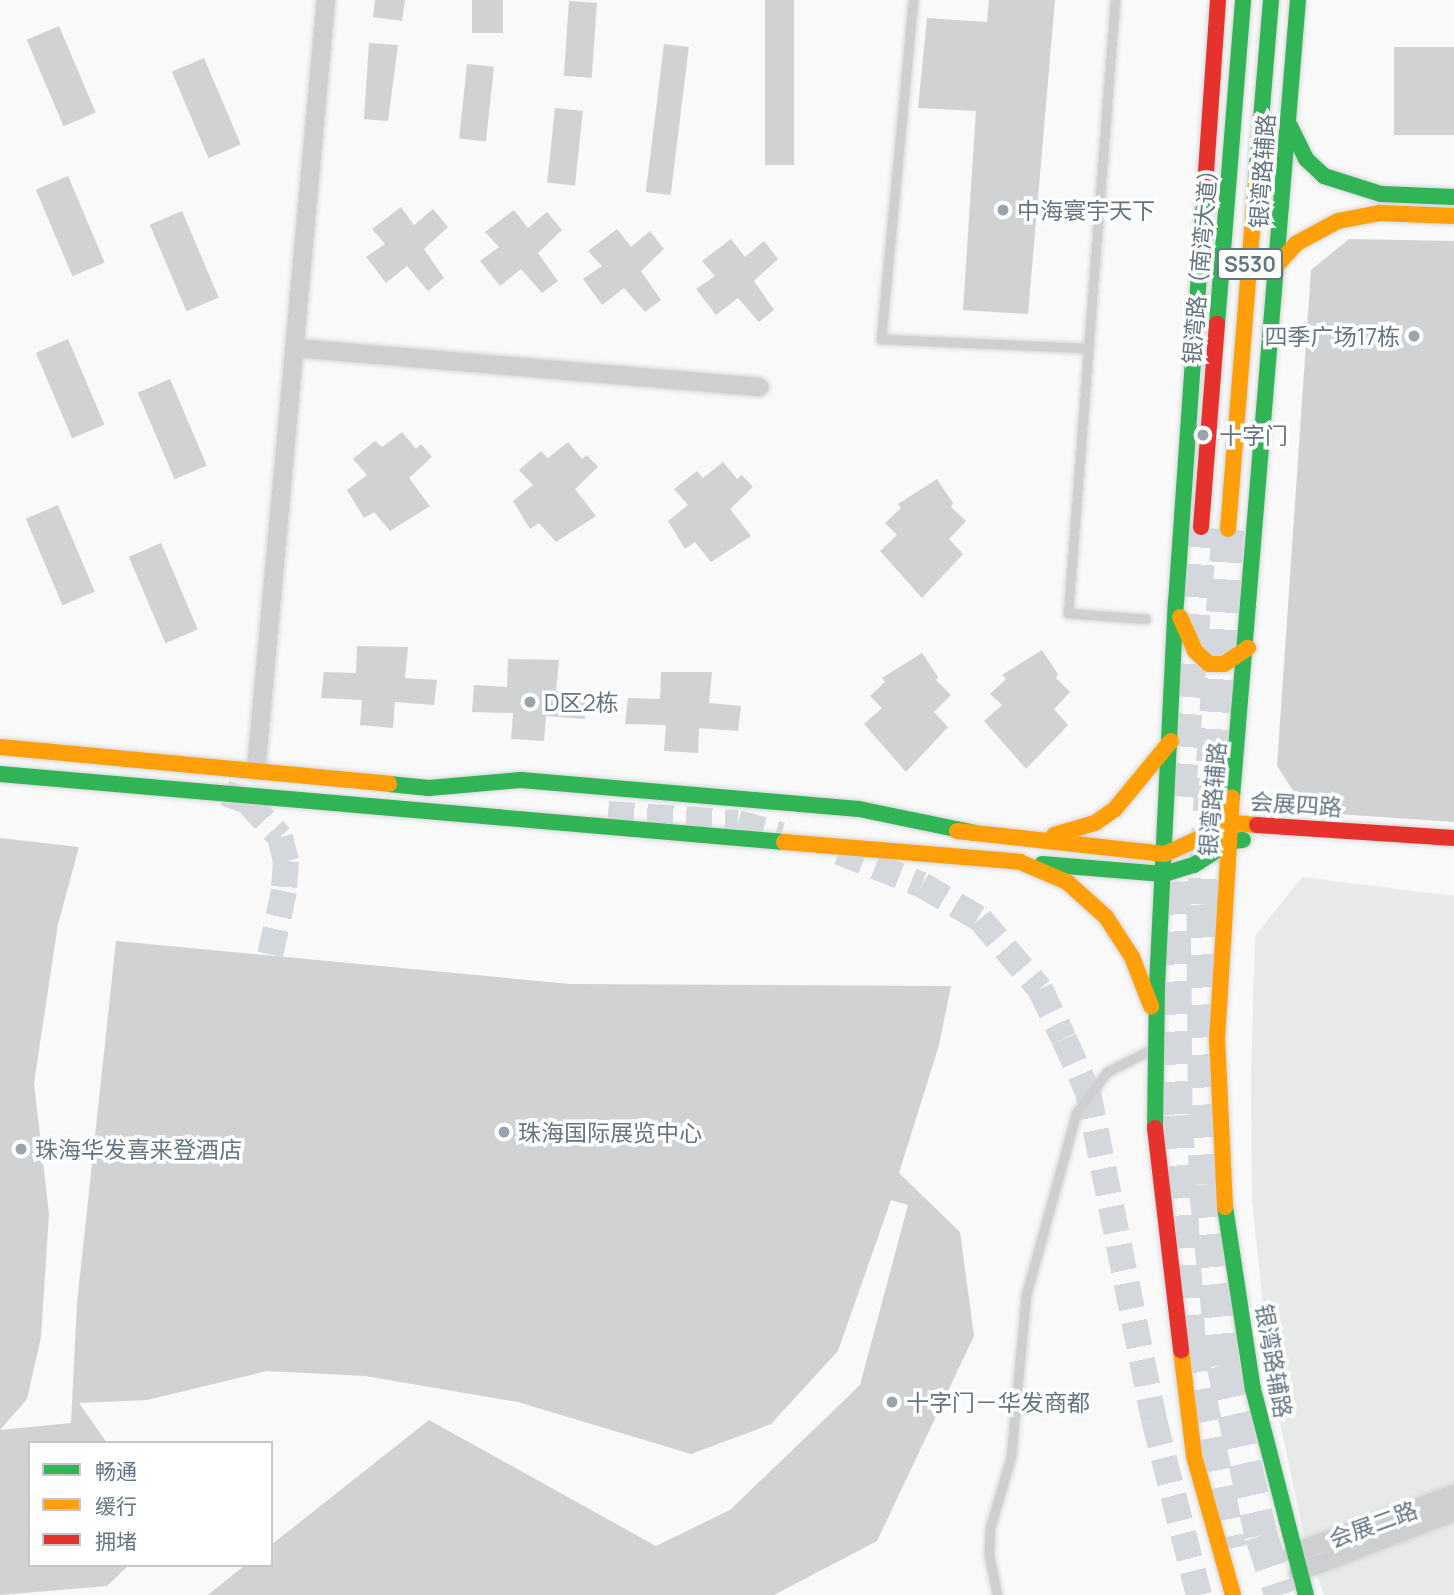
<!DOCTYPE html>
<meta charset="utf-8">
<style>
body{margin:0}
#map{position:relative;width:1454px;height:1595px;overflow:hidden;background:#f9f9f9;font-family:Manrope,"Noto Sans SC",sans-serif}
div>[style]{position:absolute}
.built>*{inset:0;background:#e8e9e9}
.building>*{inset:0;background:#d0d2d3;transform-origin:0 0}
.secondary-tunnel>*{height:26px;margin-top:-13px;transform-origin:0;background:repeating-linear-gradient(90deg,#d4d8dc 0 26px,transparent 0 39px)}
.highway-tunnel>*{height:33px;margin-top:-16.5px;transform-origin:0;background:repeating-linear-gradient(90deg,#d4d8dc 0 33px,transparent 0 50px)}
.roads{filter:drop-shadow(0 0 2px #d5d6d7) drop-shadow(0 0 2px #d5d6d7)}
.lane>*{height:9px;margin:-4.5px;padding:0 4.5px;transform-origin:4.5px;border-radius:4.5px;background:#cecfd0}
.street>*{height:18px;margin:-9px;padding:0 9px;transform-origin:9px;border-radius:9px;background:#cecfd0}
.fast>*{height:16px;margin:-8px;padding:0 8px;transform-origin:8px;border-radius:8px;background:#30b455}
.slow>*{height:16px;margin:-8px;padding:0 8px;transform-origin:8px;border-radius:8px;background:#ff9f0a}
.jam>*{height:16px;margin:-8px;padding:0 8px;transform-origin:8px;border-radius:8px;background:#e5322d}
.dots>*{width:19px;height:19px;translate:-50% -50%;box-sizing:border-box;border:4px solid #fff;border-radius:50%}
span{translate:-50% -50%;white-space:nowrap;text-align:center;line-height:1.15;-webkit-text-stroke:7px #fff;paint-order:stroke}
.shield-label span{padding:2px 5px;background:#fff;border:2px solid;border-radius:5px;-webkit-text-stroke-width:0}
.shield-label{font-size:21px;color:#657683;font-weight:700}
.street-label{font-size:23px;color:#657683}
.poi-label{font-size:23px;color:#657683}
.left{translate:0 -50%;text-align:left}
.right{translate:-100% -50%;text-align:right}
.legend{position:absolute;left:28px;top:1441px;width:245px;height:126px;box-sizing:border-box;background:#fff;border:2px solid #c1c8cd;margin:0;padding:9px 12px;list-style:none;font-size:21px;color:#657683}
.legend li{display:flex;align-items:center;gap:14px;height:35px}
.legend b{width:35px;border:2px solid #c1c8cd}
</style>
<div id="map">
<div class="built">
<div style="clip-path:polygon(1302px 877px,1454px 896px,1454px 1595px,1324px 1595px,1305px 1541px,1271px 1380px,1252px 1202px,1251px 1074px,1255px 936px)"></div>
</div>
<div class="building">
<div style="clip-path:polygon(375px 0,405px 0,402px 21px,373px 17px)"></div>
<div style="left:472px;top:0;width:31px;height:33px"></div>
<div style="left:765px;top:0;width:29px;height:165px"></div>
<div style="clip-path:polygon(989px 0,1055px 0,1028px 314px,963px 310px,976px 111px,918px 108px,927px 18px,987px 22px)"></div>
<div style="left:569px;top:1px;width:28px;height:75px;rotate:4deg"></div>
<div style="left:59px;top:26px;width:94px;height:35px;rotate:67deg"></div>
<div style="clip-path:polygon(369px 43px,398px 45px,388px 121px,364px 119px)"></div>
<div style="left:664px;top:44px;width:25px;height:149px;rotate:7deg"></div>
<div style="left:1454px;top:47px;width:88px;height:60px;rotate:90deg"></div>
<div style="left:204px;top:58px;width:94px;height:35px;rotate:67deg"></div>
<div style="left:467px;top:64px;width:27px;height:75px;rotate:6deg"></div>
<div style="left:555px;top:108px;width:28px;height:75px;rotate:6deg"></div>
<div style="left:68px;top:176px;width:94px;height:35px;rotate:67deg"></div>
<div style="clip-path:polygon(401px 207px,414px 225px,433px 209px,448px 227px,424px 249px,444px 278px,428px 291px,407px 266px,386px 283px,366px 257px,385px 244px,372px 229px)"></div>
<div style="clip-path:polygon(514px 210px,528px 228px,547px 212px,562px 230px,538px 253px,558px 281px,542px 293px,521px 269px,500px 286px,480px 261px,499px 247px,485px 232px)"></div>
<div style="left:182px;top:211px;width:94px;height:35px;rotate:67deg"></div>
<div style="clip-path:polygon(617px 229px,631px 247px,650px 231px,664px 249px,641px 271px,661px 300px,645px 312px,624px 288px,602px 305px,583px 279px,602px 266px,588px 251px)"></div>
<div style="clip-path:polygon(731px 239px,745px 257px,764px 241px,778px 259px,754px 281px,774px 310px,759px 322px,738px 298px,716px 315px,696px 289px,715px 276px,702px 261px)"></div>
<div style="clip-path:polygon(1349px 239px,1454px 241px,1454px 822px,1307px 812px,1277px 766px,1311px 270px)"></div>
<div style="left:68px;top:339px;width:93px;height:35px;rotate:67deg"></div>
<div style="left:170px;top:379px;width:94px;height:35px;rotate:67deg"></div>
<div style="clip-path:polygon(402px 432px,416px 449px,421px 444px,432px 457px,409px 478px,430px 506px,390px 531px,374px 512px,364px 518px,347px 490px,367px 475px,353px 459px,375px 441px,382px 447px)"></div>
<div style="clip-path:polygon(568px 442px,582px 459px,587px 455px,598px 467px,575px 489px,596px 516px,556px 542px,539px 523px,530px 529px,513px 501px,533px 485px,519px 470px,541px 451px,548px 458px)"></div>
<div style="clip-path:polygon(723px 462px,737px 479px,742px 475px,753px 487px,730px 509px,751px 536px,711px 562px,695px 542px,685px 549px,668px 521px,688px 505px,674px 489px,697px 471px,703px 478px)"></div>
<div style="clip-path:polygon(937px 479px,953px 503px,951px 507px,966px 521px,949px 539px,963px 554px,922px 598px,880px 551px,897px 535px,885px 523px,901px 508px,898px 504px)"></div>
<div style="left:58px;top:505px;width:94px;height:35px;rotate:67deg"></div>
<div style="left:161px;top:543px;width:94px;height:35px;rotate:67deg"></div>
<div style="clip-path:polygon(357px 646px,408px 647px,405px 678px,437px 680px,434px 705px,395px 702px,393px 728px,360px 725px,362px 700px,321px 698px,324px 672px,356px 673px)"></div>
<div style="clip-path:polygon(1042px 650px,1058px 674px,1056px 678px,1070px 692px,1054px 709px,1068px 725px,1026px 769px,984px 721px,1002px 705px,990px 694px,1006px 679px,1002px 675px)"></div>
<div style="clip-path:polygon(922px 653px,938px 677px,936px 680px,951px 695px,934px 712px,948px 727px,906px 772px,864px 724px,882px 708px,870px 696px,885px 682px,882px 678px)"></div>
<div style="clip-path:polygon(508px 659px,559px 660px,556px 691px,588px 693px,585px 719px,546px 716px,544px 741px,511px 739px,513px 713px,472px 712px,474px 685px,507px 687px)"></div>
<div style="clip-path:polygon(661px 672px,712px 672px,709px 703px,741px 706px,738px 731px,699px 728px,698px 753px,664px 751px,666px 725px,625px 724px,628px 698px,660px 699px)"></div>
<div style="clip-path:polygon(0 838px,79px 847px,58px 924px,34px 1083px,49px 1214px,41px 1337px,27px 1399px,0 1430px,71px 1423px,77px 1303px,116px 941px,570px 984px,951px 986px,939px 1045px,899px 1173px,960px 1232px,974px 1336px,877px 1541px,774px 1595px,208px 1595px,245px 1565px,271px 1565px,271px 1545px,429px 1420px,656px 1546px,730px 1510px,860px 1385px,908px 1205px,891px 1200px,838px 1351px,771px 1424px,691px 1454px,518px 1402px,365px 1376px,267px 1371px,147px 1400px,79px 1403px,107px 1443px,30px 1443px,30px 1565px,129px 1565px,107px 1586px,0 1595px)"></div>
</div>
<div class="secondary-tunnel">
<div style="left:225px;top:793px;width:23px;rotate:20deg"></div>
<div style="left:247px;top:801px;width:49px;rotate:47.5deg"></div>
<div style="left:280px;top:837px;width:25px;rotate:76deg"></div>
<div style="left:286px;top:861px;width:30px;rotate:94deg"></div>
<div style="left:284px;top:891px;width:66px;rotate:102.2deg"></div>
<div style="left:608px;top:814px;width:130px;rotate:4deg"></div>
<div style="left:738px;top:823px;width:45px;rotate:15.6deg"></div>
<div style="left:839px;top:852px;width:89px;rotate:21.7deg"></div>
<div style="left:922px;top:885px;width:67px;rotate:30.4deg"></div>
<div style="left:980px;top:919px;width:92px;rotate:49.4deg"></div>
<div style="left:1040px;top:989px;width:55px;rotate:64.4deg"></div>
<div style="left:1064px;top:1039px;width:58px;rotate:65.6deg"></div>
<div style="left:1088px;top:1092px;width:335px;rotate:78.6deg"></div>
<div style="left:1154px;top:1420px;width:181px;rotate:75.6deg"></div>
</div>
<div class="highway-tunnel">
<div style="left:1228px;top:529px;width:376px;rotate:93.8deg"></div>
<div style="left:1203px;top:904px;width:280px;rotate:89.6deg"></div>
<div style="left:1205px;top:1184px;width:182px;rotate:84.3deg"></div>
<div style="left:1223px;top:1365px;width:174px;rotate:77.4deg"></div>
<div style="left:1261px;top:1535px;width:63px;rotate:71.6deg"></div>
<div style="left:1179px;top:796px;width:270px;rotate:-85.3deg"></div>
<div style="left:1174px;top:881px;width:234px;rotate:89.5deg"></div>
<div style="left:1176px;top:1115px;width:225px;rotate:86.7deg"></div>
<div style="left:1189px;top:1340px;width:212px;rotate:78.8deg"></div>
</div>
<div class="roads">
<div class="lane">
<div style="left:913px;top:0;width:341px;rotate:95.4deg"></div>
<div style="left:881px;top:339px;width:206px;rotate:2.5deg"></div>
<div style="left:1115px;top:0;width:615px;rotate:94.38deg"></div>
<div style="left:1068px;top:613px;width:78px;rotate:4.4deg"></div>
<div style="left:997px;top:1595px;width:41px;rotate:-101.3deg"></div>
<div style="left:989px;top:1555px;width:27px;rotate:-88deg"></div>
<div style="left:990px;top:1528px;width:75px;rotate:-73.7deg"></div>
<div style="left:1011px;top:1456px;width:162px;rotate:-84.7deg"></div>
<div style="left:1026px;top:1295px;width:189px;rotate:-74.6deg"></div>
<div style="left:1076px;top:1113px;width:51px;rotate:-52.9deg"></div>
<div style="left:1107px;top:1072px;width:51px;rotate:-27.1deg"></div>
</div>
<div class="street">
<div style="left:295px;top:348px;width:466px;rotate:4.8deg"></div>
<div style="left:256px;top:771px;width:774px;rotate:-84.81deg"></div>
<div style="left:1293px;top:1553px;width:171px;rotate:-20.1deg"></div>
<div style="left:1298px;top:1572px;width:167px;rotate:-21deg"></div>
</div>
<div class="fast">
<div style="left:1290px;top:126px;width:37px;rotate:64deg"></div>
<div style="left:1306px;top:159px;width:25px;rotate:43deg"></div>
<div style="left:1324px;top:176px;width:60px;rotate:17.5deg"></div>
<div style="left:1381px;top:194px;width:73px;rotate:2.4deg"></div>
<div style="left:1256px;top:179px;width:180px;rotate:-85.2deg"></div>
<div style="left:1217px;top:324px;width:325px;rotate:-85.4deg"></div>
<div style="left:0;top:774px;width:787px;rotate:4.96deg"></div>
<div style="left:389px;top:784px;width:40px;rotate:5.7deg"></div>
<div style="left:429px;top:788px;width:92px;rotate:-5deg"></div>
<div style="left:521px;top:780px;width:339px;rotate:4.9deg"></div>
<div style="left:859px;top:809px;width:118px;rotate:11.7deg"></div>
<div style="left:1232px;top:797px;width:800px;rotate:-85.27deg"></div>
<div style="left:1042px;top:864px;width:122px;rotate:4.7deg"></div>
<div style="left:1164px;top:874px;width:31px;rotate:-17deg"></div>
<div style="left:1194px;top:865px;width:44px;rotate:-33deg"></div>
<div style="left:1231px;top:841px;width:12px;rotate:-5deg"></div>
<div style="left:1155px;top:1128px;width:142px;rotate:-89.2deg"></div>
<div style="left:1157px;top:986px;width:383px;rotate:-87.2deg"></div>
<div style="left:1176px;top:603px;width:418px;rotate:-86deg"></div>
<div style="left:1225px;top:1207px;width:184px;rotate:81.3deg"></div>
<div style="left:1253px;top:1389px;width:213px;rotate:75.6deg"></div>
</div>
<div class="slow">
<div style="left:1278px;top:264px;width:28px;rotate:-48deg"></div>
<div style="left:1297px;top:243px;width:47px;rotate:-28.2deg"></div>
<div style="left:1338px;top:221px;width:43px;rotate:-10.8deg"></div>
<div style="left:1380px;top:213px;width:74px;rotate:2.3deg"></div>
<div style="left:1228px;top:529px;width:351px;rotate:-85.4deg"></div>
<div style="left:1180px;top:617px;width:37px;rotate:66deg"></div>
<div style="left:1195px;top:651px;width:19px;rotate:43deg"></div>
<div style="left:1209px;top:664px;width:15px"></div>
<div style="left:1224px;top:664px;width:29px;rotate:-34deg"></div>
<div style="left:0;top:747px;width:391px;rotate:5.4deg"></div>
<div style="left:957px;top:831px;width:209px;rotate:6.3deg"></div>
<div style="left:1165px;top:854px;width:75px;rotate:-24.5deg"></div>
<div style="left:1233px;top:823px;width:24px;rotate:5deg"></div>
<div style="left:1054px;top:835px;width:43px;rotate:-16.3deg"></div>
<div style="left:1095px;top:823px;width:24px;rotate:-35deg"></div>
<div style="left:1115px;top:809px;width:88px;rotate:-50.5deg"></div>
<div style="left:784px;top:842px;width:237px;rotate:4.8deg"></div>
<div style="left:1020px;top:862px;width:51px;rotate:23.1deg"></div>
<div style="left:1067px;top:882px;width:52px;rotate:41.9deg"></div>
<div style="left:1106px;top:917px;width:48px;rotate:57deg"></div>
<div style="left:1132px;top:957px;width:53px;rotate:68.8deg"></div>
<div style="left:1225px;top:1207px;width:167px;rotate:-92.7deg"></div>
<div style="left:1217px;top:1040px;width:243px;rotate:-86.5deg"></div>
<div style="left:1181px;top:1350px;width:107px;rotate:83deg"></div>
<div style="left:1194px;top:1456px;width:144px;rotate:74.3deg"></div>
</div>
<div class="jam">
<div style="left:1205px;top:186px;width:186px;rotate:-86deg"></div>
<div style="left:1201px;top:527px;width:204px;rotate:-85.5deg"></div>
<div style="left:1257px;top:825px;width:197px;rotate:3.8deg"></div>
<div style="left:1155px;top:1128px;width:224px;rotate:83.3deg"></div>
</div>
</div>
<div class="dots">
<div style="left:1003px;top:210px;background:#99a4ac"></div>
<div style="left:1414px;top:336px;background:#99a4ac"></div>
<div style="left:1203px;top:435px;background:#99a4ac"></div>
<div style="left:530px;top:702px;background:#99a4ac"></div>
<div style="left:504px;top:1132px;background:#99a4ac"></div>
<div style="left:21px;top:1149px;background:#99a4ac"></div>
<div style="left:892px;top:1402px;background:#99a4ac"></div>
</div>
<div class="shield-label">
<span style="left:1250px;top:264px">S530</span>
</div>
<div class="street-label">
<span style="left:1262px;top:171px;rotate:-86deg">银湾路辅路</span>
<span style="left:1200px;top:261px;rotate:-85deg">银湾路（南湾大道）</span>
<span style="left:1212px;top:799px;rotate:-85deg">银湾路辅路</span>
<span style="left:1296px;top:804px;rotate:4deg">会展四路</span>
<span style="left:1274px;top:1361px;rotate:80deg">银湾路辅路</span>
<span style="left:1373px;top:1524px;rotate:-20deg">会展二路</span>
</div>
<div class="poi-label">
<span class="left" style="left:1017px;top:210px">中海寰宇天下</span>
<span class="right" style="left:1400px;top:336px">四季广场17栋</span>
<span class="left" style="left:1219px;top:435px">十字门</span>
<span class="left" style="left:544px;top:702px">D区2栋</span>
<span class="left" style="left:518px;top:1132px">珠海国际展览中心</span>
<span class="left" style="left:35px;top:1149px">珠海华发喜来登酒店</span>
<span class="left" style="left:906px;top:1402px">十字门－华发商都</span>
</div>
<ul class="legend">
<li><b style="height:9px;background:#30b455"></b>畅通</li>
<li><b style="height:9px;background:#ff9f0a"></b>缓行</li>
<li><b style="height:9px;background:#e5322d"></b>拥堵</li>
</ul>
</div>
